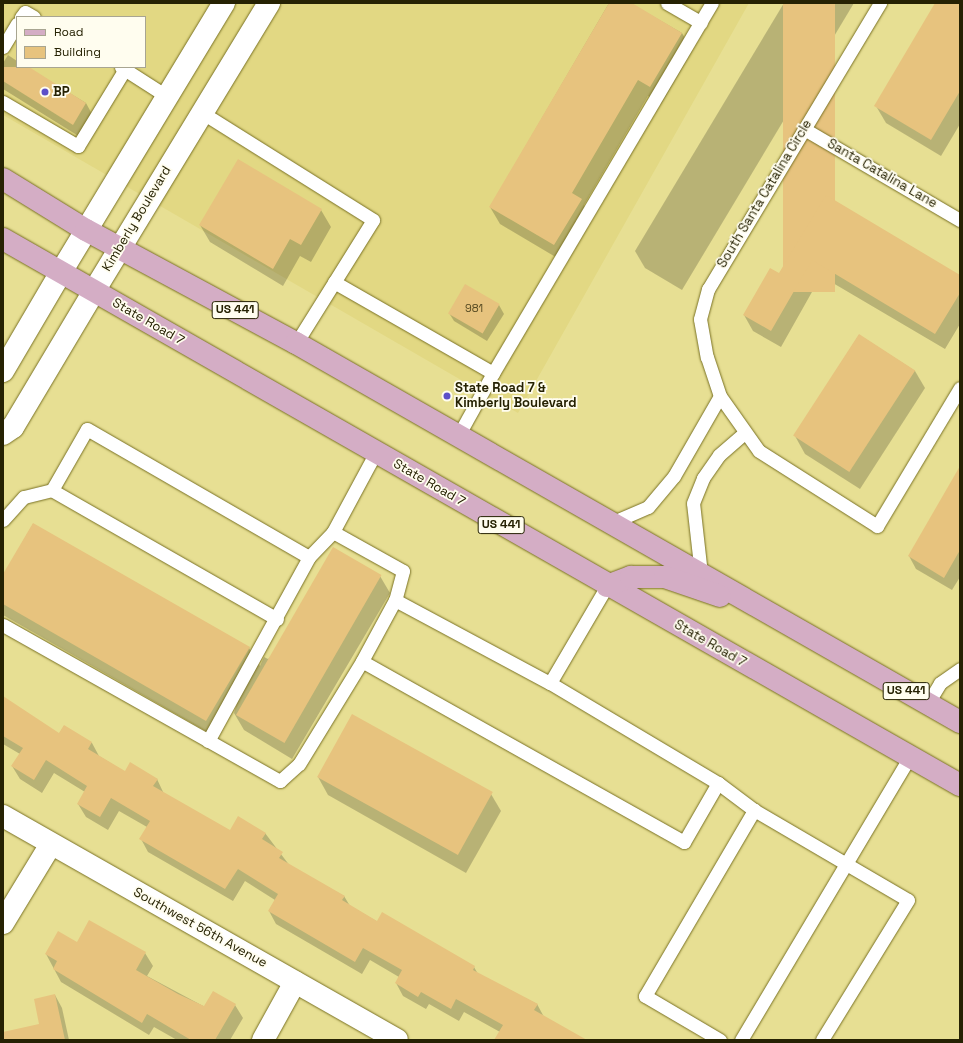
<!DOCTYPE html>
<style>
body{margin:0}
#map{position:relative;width:963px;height:1043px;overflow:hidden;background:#e7df93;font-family:"Space Grotesk",sans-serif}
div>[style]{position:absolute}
.built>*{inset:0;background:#e2d883}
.shadow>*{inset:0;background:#0003}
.building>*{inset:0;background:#e7c37e;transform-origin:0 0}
.roads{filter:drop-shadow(0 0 1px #797124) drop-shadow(0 0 1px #797124)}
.service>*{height:13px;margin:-6.5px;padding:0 6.5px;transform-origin:6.5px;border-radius:6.5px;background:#fff}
.minor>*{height:22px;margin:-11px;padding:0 11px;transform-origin:11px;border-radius:11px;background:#fff}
.tertiary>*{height:22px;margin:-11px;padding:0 11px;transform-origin:11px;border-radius:11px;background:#fff}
.primary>*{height:22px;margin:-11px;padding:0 11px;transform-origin:11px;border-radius:11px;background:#d4adc5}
.dots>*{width:11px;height:11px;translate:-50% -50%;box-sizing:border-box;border:2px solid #fffdef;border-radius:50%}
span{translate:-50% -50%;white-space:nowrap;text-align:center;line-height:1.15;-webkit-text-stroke:3.5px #fffdef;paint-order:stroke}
.number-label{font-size:11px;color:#564a22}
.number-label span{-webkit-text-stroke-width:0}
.shield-label span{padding:1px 3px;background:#fffdef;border:1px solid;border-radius:3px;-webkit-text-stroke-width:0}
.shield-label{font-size:12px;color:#262203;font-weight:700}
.poi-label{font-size:13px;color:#262203;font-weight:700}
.left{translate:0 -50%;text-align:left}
.street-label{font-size:13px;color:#262203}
.frame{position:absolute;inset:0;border:4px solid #262203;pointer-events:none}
.legend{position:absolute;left:16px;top:16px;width:130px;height:52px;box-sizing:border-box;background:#fffdef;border:1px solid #a8a591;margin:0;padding:5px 7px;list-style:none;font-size:12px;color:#262203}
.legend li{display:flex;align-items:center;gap:8px;height:20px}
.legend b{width:20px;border:1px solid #a8a591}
</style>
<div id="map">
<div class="built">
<div style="clip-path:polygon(evenodd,4px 3px,749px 3px,518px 413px,3px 115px,4px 3px,17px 17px,145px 17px,145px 67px,17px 67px,17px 17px)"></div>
</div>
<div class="shadow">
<div style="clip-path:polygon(609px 3px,630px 3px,682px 33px,692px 51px,661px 104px,648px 96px,584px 205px,591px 217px,564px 262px,500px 224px,490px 207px)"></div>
<div style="clip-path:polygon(784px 3px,854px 3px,682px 290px,645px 268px,635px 251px)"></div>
<div style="clip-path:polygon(937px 3px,960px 3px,960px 124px,941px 156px,886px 123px,876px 106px)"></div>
<div style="clip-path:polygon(8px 55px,17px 61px,17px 67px,27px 67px,86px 103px,93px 116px,80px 137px,3px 89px,3px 63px)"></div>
<div style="clip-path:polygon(826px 196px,960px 276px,960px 324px,945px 349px,821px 276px,781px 347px,753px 331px,744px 315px,779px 275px)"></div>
<div style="clip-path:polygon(321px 210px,331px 227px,311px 262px,300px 256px,283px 286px,210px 242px,200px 225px)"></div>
<div style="clip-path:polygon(499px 305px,504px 314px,487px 341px,454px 321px,449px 313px)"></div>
<div style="clip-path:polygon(859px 335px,915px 371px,925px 388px,860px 489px,805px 454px,795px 436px)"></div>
<div style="clip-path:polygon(960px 471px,960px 577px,952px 590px,916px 569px,909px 556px)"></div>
<div style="clip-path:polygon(33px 524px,249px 648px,260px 666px,264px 657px,268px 659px,380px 576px,390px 593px,292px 759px,244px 730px,234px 713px,238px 700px,216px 737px,3px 615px,3px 576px)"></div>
<div style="clip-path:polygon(3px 698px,59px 734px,64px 726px,92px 743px,99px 756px,125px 772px,157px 779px,164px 794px,230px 831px,265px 833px,290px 866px,344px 896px,350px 906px,378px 922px,382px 914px,474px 967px,478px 974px,537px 1004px,544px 1017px,584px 1040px,495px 1040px,500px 1032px,464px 1012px,459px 1021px,429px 1004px,426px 1009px,403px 996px,396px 983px,399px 977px,370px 960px,362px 974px,276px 924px,269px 911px,275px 900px,245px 881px,233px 901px,148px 852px,141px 839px,147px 827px,119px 811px,108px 830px,86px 817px,78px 804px,85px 792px,54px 773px,42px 793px,20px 779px,12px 766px,20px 754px,3px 744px)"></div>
<div style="clip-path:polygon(318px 777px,491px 794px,501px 811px,466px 873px,328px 795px)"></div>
<div style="clip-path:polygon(78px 943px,145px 953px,153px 966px,147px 976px,205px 1007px,235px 1005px,243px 1018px,230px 1040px,177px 1040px,154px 1027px,149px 1035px,61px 982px,46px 954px)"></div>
<div style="clip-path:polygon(55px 995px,62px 1008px,69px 1040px,8px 1040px,40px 1025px)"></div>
</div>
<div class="building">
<div style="clip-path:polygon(609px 3px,632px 3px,682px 33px,650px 87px,638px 80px,572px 193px,582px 199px,554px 245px,489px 207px)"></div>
<div style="left:783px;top:3px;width:52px;height:289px"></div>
<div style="clip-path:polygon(935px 3px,960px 3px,960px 91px,931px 140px,874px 106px)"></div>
<div style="clip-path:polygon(3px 67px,29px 67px,86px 103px,73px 125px,3px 81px)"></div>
<div style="clip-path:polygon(238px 159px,322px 209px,301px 245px,290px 239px,273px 269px,199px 225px)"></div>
<div style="clip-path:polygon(826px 195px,960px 275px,960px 293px,935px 334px,812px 260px,771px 331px,743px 315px,770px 268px,779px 273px)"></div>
<div style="left:465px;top:284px;width:40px;height:34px;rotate:30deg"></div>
<div style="left:859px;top:334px;width:67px;height:121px;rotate:33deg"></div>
<div style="clip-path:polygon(960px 466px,960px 550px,944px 578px,908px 556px)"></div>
<div style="clip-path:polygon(33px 523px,250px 647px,206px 721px,3px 604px,3px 574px)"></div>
<div style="left:333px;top:547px;width:56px;height:194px;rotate:30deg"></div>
<div style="clip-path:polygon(3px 696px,59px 733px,64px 725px,92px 742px,88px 749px,125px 771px,130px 762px,158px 779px,153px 786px,230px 830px,238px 816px,266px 833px,262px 839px,283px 852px,279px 858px,345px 896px,342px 900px,377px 921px,382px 912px,475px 966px,473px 970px,538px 1004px,534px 1010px,587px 1040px,494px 1040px,503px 1025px,456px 999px,451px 1009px,421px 992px,418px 997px,395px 983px,402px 970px,363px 948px,355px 962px,268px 911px,278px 894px,238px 869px,225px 889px,139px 839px,150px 821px,111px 798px,100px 817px,77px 804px,87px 786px,46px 760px,34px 780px,11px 766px,23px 748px,3px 736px)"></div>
<div style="left:352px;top:714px;width:161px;height:72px;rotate:29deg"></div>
<div style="clip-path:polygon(89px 920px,146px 952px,136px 970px,178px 994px,204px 1006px,213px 991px,236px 1004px,215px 1040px,191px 1040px,147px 1014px,142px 1023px,53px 969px,57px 961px,45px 954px,58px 931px,77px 942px)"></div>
<div style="clip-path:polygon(55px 994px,65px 1040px,3px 1040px,3px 1032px,39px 1024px,34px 999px)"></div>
</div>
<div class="roads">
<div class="service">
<div style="left:667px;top:3px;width:39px;rotate:30deg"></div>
<div style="left:880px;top:3px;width:334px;rotate:121deg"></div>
<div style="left:708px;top:289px;width:31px;rotate:105deg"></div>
<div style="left:700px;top:319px;width:39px;rotate:80deg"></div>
<div style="left:707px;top:357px;width:41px;rotate:71.6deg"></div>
<div style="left:720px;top:396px;width:67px;rotate:54.7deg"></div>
<div style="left:759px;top:451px;width:140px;rotate:32.4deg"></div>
<div style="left:877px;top:526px;width:161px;rotate:-59deg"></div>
<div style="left:21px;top:17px;width:6px;rotate:-51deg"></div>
<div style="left:25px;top:12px;width:10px;rotate:29deg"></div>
<div style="left:3px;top:47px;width:27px;rotate:-59deg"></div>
<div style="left:121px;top:67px;width:56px;rotate:32.6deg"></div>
<div style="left:3px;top:102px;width:87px;rotate:30.4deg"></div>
<div style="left:78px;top:146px;width:90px;rotate:-58.6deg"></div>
<div style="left:201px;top:112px;width:203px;rotate:32.1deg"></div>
<div style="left:373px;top:220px;width:145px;rotate:122deg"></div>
<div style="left:804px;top:129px;width:181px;rotate:30.3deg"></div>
<div style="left:334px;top:282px;width:183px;rotate:29.8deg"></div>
<div style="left:493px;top:373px;width:430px;rotate:-59.4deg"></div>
<div style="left:458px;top:436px;width:72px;rotate:-60.9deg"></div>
<div style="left:376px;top:452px;width:91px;rotate:118.3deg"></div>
<div style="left:333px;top:532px;width:80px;rotate:29.1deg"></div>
<div style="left:403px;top:571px;width:30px;rotate:105deg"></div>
<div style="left:3px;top:520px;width:31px;rotate:-48deg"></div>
<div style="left:24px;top:497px;width:29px;rotate:-14deg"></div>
<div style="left:611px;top:523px;width:40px;rotate:-23.4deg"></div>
<div style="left:648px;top:507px;width:40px;rotate:-50deg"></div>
<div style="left:674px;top:476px;width:92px;rotate:-60.1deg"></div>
<div style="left:701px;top:574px;width:71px;rotate:-96.4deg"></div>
<div style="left:693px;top:503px;width:27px;rotate:-68deg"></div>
<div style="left:703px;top:478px;width:28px;rotate:-55deg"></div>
<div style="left:719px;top:455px;width:33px;rotate:-41deg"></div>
<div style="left:277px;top:619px;width:259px;rotate:-150.2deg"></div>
<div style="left:52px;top:490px;width:70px;rotate:-60.2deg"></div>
<div style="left:87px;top:429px;width:256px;rotate:30deg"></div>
<div style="left:3px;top:625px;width:318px;rotate:29.4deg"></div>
<div style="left:280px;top:781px;width:25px;rotate:-42deg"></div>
<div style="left:299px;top:764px;width:121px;rotate:-58.5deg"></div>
<div style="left:550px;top:683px;width:196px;rotate:30.8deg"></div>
<div style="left:718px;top:783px;width:68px;rotate:120deg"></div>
<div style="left:684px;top:842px;width:369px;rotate:-150.7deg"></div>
<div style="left:362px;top:661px;width:69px;rotate:-61.6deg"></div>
<div style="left:395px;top:600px;width:176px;rotate:28.2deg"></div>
<div style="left:550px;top:683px;width:113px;rotate:-59.6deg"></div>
<div style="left:928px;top:703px;width:23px;rotate:-59deg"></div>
<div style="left:940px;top:683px;width:24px;rotate:-35deg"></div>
<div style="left:208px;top:741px;width:210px;rotate:-61.2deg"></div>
<div style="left:309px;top:557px;width:35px;rotate:-46deg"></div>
<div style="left:718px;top:783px;width:45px;rotate:36.9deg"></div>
<div style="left:720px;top:1040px;width:87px;rotate:-149.6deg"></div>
<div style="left:645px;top:996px;width:216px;rotate:-59.6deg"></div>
<div style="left:754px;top:810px;width:178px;rotate:30.3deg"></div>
<div style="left:908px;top:900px;width:164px;rotate:121.6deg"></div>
<div style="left:741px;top:1040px;width:330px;rotate:-59.2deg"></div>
</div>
<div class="minor">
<div style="left:3px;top:371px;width:115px;rotate:-59.6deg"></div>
<div style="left:3px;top:434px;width:12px;rotate:-35deg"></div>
<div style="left:13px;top:427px;width:158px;rotate:-59.2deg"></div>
<div style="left:3px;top:816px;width:453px;rotate:29.6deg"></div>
<div style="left:3px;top:923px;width:92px;rotate:-58.7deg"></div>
<div style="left:263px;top:1040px;width:66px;rotate:-61.1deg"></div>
</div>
<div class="tertiary">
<div style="left:61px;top:272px;width:315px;rotate:-58.8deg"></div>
<div style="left:94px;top:291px;width:337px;rotate:-58.7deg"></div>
</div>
<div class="primary">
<div style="left:3px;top:179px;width:97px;rotate:31.6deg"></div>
<div style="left:86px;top:230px;width:238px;rotate:28.3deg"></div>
<div style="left:296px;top:343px;width:765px;rotate:29.72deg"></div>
<div style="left:3px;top:239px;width:1102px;rotate:29.71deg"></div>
<div style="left:607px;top:586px;width:26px;rotate:-21deg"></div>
<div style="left:631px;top:577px;width:34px"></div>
<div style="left:665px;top:577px;width:58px;rotate:19.1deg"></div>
</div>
</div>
<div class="dots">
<div style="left:45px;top:92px;background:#5d50c8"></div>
<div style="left:447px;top:396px;background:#5d50c8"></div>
</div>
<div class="number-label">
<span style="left:474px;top:308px">981</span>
</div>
<div class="shield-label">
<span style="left:235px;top:310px">US 441</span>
<span style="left:501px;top:525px">US 441</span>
<span style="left:906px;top:691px">US 441</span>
</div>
<div class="poi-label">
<span class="left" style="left:53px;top:92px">BP</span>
<span class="left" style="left:455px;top:396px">State Road 7 &amp;<br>Kimberly Boulevard</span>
</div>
<div class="street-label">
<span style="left:882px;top:174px;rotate:30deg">Santa Catalina Lane</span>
<span style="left:765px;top:194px;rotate:-59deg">South Santa Catalina Circle</span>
<span style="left:137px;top:219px;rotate:-59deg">Kimberly Boulevard</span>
<span style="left:148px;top:322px;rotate:30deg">State Road 7</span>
<span style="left:429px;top:483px;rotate:30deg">State Road 7</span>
<span style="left:710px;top:644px;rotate:30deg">State Road 7</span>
<span style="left:200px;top:928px;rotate:29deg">Southwest 56th Avenue</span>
</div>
<div class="frame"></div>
<ul class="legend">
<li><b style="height:5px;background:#d4adc5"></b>Road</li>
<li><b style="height:11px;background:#e7c37e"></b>Building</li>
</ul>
</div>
